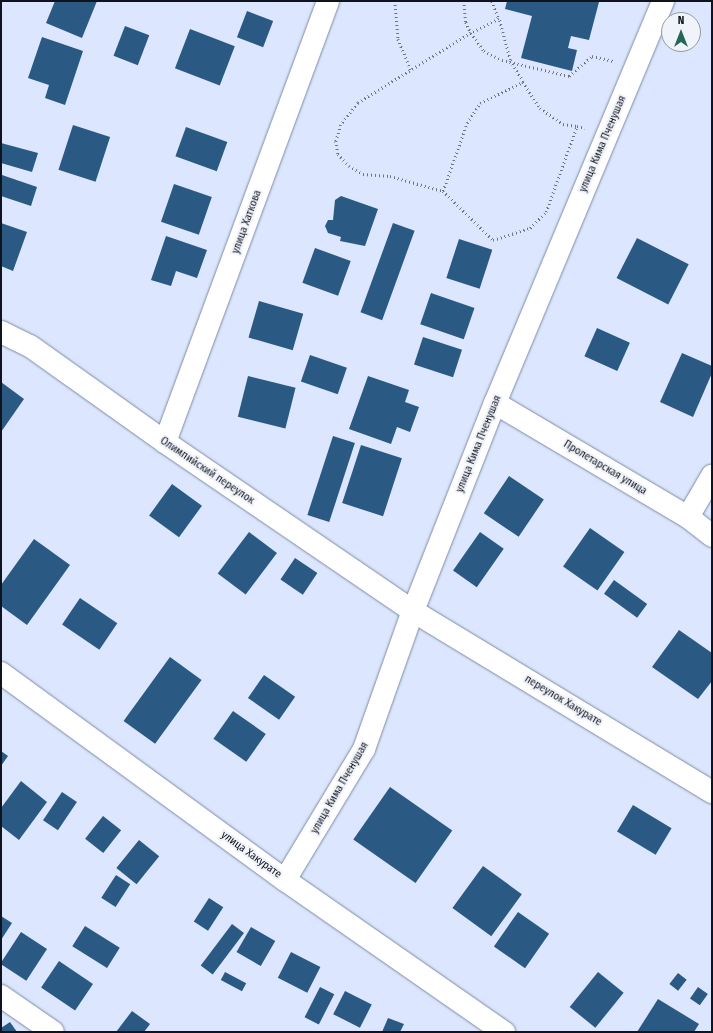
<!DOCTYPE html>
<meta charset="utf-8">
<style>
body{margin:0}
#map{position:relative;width:713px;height:1033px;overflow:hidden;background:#dce6fe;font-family:"Fira Sans Condensed",sans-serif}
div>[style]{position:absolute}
.building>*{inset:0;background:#2a5984;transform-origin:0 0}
.path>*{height:2.5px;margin-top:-1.25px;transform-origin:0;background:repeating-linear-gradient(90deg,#6e7585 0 1px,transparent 0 4px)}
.roads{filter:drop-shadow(0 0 1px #7e8aa6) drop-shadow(0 0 1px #7e8aa6)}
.street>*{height:22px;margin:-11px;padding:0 11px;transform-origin:11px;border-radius:11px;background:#fff}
span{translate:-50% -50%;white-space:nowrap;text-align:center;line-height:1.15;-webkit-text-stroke:4px #f0f3f9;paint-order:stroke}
.street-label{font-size:11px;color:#0f131d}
.frame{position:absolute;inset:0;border:2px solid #0f131d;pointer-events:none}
.north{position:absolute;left:661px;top:12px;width:40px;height:40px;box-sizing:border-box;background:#f0f3f9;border:1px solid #9699a1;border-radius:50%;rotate:0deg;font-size:11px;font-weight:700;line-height:16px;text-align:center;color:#0f131d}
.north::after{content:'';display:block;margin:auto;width:14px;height:18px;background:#246757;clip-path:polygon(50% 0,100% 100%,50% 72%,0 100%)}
</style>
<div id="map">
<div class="building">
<div style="clip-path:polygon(55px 1px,97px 1px,82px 38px,46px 23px)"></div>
<div style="clip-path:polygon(507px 1px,599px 2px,589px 40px,571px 36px,568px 48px,577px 50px,572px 71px,521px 58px,532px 16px,505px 9px)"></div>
<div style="left:247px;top:11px;width:28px;height:28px;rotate:21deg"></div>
<div style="left:125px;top:26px;width:26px;height:32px;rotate:21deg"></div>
<div style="left:190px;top:29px;width:48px;height:42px;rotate:21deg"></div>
<div style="clip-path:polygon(42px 37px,83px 51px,65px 105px,45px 98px,49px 85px,28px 78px)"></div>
<div style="left:73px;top:125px;width:39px;height:47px;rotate:18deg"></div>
<div style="left:186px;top:127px;width:44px;height:31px;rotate:20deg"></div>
<div style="clip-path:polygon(1px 143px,38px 153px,32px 172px,1px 163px)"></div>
<div style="clip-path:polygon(2px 175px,37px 187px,31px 206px,1px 196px)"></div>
<div style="left:174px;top:184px;width:40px;height:40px;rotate:19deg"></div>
<div style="clip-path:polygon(341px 196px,378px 209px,365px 246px,340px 241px,341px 237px,328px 233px,325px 226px,328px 220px,333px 220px,335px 200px)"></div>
<div style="clip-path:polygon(1px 223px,27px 232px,13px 271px,1px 266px)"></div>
<div style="left:393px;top:223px;width:23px;height:95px;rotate:20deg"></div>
<div style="clip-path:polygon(166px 236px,207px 250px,197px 278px,176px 271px,171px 286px,151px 280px)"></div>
<div style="left:637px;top:238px;width:58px;height:45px;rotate:27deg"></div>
<div style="left:459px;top:239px;width:35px;height:41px;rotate:18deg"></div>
<div style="left:315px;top:248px;width:38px;height:37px;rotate:20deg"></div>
<div style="left:431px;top:293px;width:46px;height:33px;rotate:19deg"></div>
<div style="left:259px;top:301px;width:46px;height:38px;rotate:16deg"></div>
<div style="left:597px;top:328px;width:36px;height:31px;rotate:24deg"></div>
<div style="left:423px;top:337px;width:41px;height:29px;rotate:18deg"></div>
<div style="clip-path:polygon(682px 353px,712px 366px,712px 373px,693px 417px,660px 402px)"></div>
<div style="left:310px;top:355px;width:39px;height:28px;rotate:19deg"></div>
<div style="left:248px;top:376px;width:49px;height:42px;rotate:14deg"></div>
<div style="clip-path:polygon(368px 376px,409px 390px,405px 402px,419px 407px,410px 432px,397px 427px,391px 444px,349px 429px)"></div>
<div style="clip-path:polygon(1px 382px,24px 399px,1px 432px)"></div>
<div style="left:333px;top:436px;width:23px;height:83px;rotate:18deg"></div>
<div style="left:361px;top:445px;width:43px;height:61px;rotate:18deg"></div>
<div style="left:509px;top:476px;width:42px;height:45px;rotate:34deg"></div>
<div style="left:172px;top:484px;width:37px;height:39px;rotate:36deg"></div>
<div style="left:590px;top:528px;width:42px;height:47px;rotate:35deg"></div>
<div style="left:249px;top:532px;width:35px;height:52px;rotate:37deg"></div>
<div style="left:480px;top:532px;width:29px;height:47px;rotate:35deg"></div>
<div style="clip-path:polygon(34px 539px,70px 565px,27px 625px,1px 606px,1px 585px)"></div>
<div style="left:295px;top:558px;width:27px;height:26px;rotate:34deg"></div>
<div style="left:614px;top:580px;width:41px;height:17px;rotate:36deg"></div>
<div style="left:80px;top:598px;width:45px;height:32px;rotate:34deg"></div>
<div style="clip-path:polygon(679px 630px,712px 653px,712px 681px,698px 699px,652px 667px)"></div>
<div style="left:170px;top:657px;width:39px;height:79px;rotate:36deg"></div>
<div style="left:264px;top:675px;width:38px;height:28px;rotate:35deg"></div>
<div style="left:233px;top:711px;width:40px;height:34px;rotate:35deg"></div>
<div style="clip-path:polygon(1px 751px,8px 756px,1px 766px)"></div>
<div style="clip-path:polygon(21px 781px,47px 802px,19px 840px,1px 826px,1px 808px)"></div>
<div style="left:390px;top:787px;width:76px;height:64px;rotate:35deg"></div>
<div style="left:62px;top:792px;width:18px;height:34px;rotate:34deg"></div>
<div style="left:633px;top:805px;width:45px;height:31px;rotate:31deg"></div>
<div style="left:103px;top:816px;width:23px;height:29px;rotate:38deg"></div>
<div style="left:139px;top:840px;width:26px;height:36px;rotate:39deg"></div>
<div style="left:483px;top:866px;width:48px;height:52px;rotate:36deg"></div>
<div style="left:116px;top:875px;width:17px;height:27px;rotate:33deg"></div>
<div style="left:209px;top:898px;width:17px;height:28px;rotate:33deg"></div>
<div style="left:518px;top:912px;width:38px;height:42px;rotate:35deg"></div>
<div style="clip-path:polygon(1px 916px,12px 923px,1px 940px)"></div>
<div style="left:232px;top:924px;width:15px;height:52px;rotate:37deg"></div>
<div style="left:85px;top:926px;width:41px;height:24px;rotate:32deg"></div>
<div style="left:251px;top:927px;width:28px;height:29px;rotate:30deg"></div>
<div style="left:21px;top:932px;width:31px;height:38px;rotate:33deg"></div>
<div style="left:291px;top:952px;width:33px;height:29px;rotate:27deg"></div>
<div style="left:59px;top:961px;width:41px;height:32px;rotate:34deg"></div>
<div style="left:225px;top:972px;width:24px;height:9px;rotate:28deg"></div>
<div style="left:598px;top:972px;width:33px;height:45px;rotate:39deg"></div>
<div style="left:678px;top:973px;width:11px;height:14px;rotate:38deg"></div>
<div style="left:320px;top:987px;width:16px;height:34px;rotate:27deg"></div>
<div style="left:698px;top:987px;width:12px;height:14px;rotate:35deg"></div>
<div style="left:345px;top:991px;width:30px;height:26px;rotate:27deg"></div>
<div style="clip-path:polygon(658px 999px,699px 1024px,694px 1032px,637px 1032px)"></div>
<div style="clip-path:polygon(132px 1011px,150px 1024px,144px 1032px,116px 1032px)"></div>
<div style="clip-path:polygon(388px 1018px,404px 1024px,400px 1032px,382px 1032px)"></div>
<div style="clip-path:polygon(10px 1022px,17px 1032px,1px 1032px,1px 1028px)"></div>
</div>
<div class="path">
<div style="left:395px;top:1px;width:38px;rotate:85deg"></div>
<div style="left:398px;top:39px;width:33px;rotate:67deg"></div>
<div style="left:464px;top:1px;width:21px;rotate:85deg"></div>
<div style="left:466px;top:22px;width:12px;rotate:66deg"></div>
<div style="left:471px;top:33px;width:22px;rotate:54deg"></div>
<div style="left:484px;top:51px;width:20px;rotate:27deg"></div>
<div style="left:502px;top:60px;width:69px;rotate:13.4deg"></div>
<div style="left:569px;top:76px;width:30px;rotate:-41deg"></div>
<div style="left:592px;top:56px;width:23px;rotate:13deg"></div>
<div style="left:492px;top:1px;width:19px;rotate:69deg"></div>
<div style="left:499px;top:19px;width:31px;rotate:153deg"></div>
<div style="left:471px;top:33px;width:133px;rotate:148.2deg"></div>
<div style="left:358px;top:103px;width:28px;rotate:128deg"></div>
<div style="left:341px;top:125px;width:17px;rotate:107deg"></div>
<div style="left:336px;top:141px;width:13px;rotate:81deg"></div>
<div style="left:338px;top:154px;width:16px;rotate:47deg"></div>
<div style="left:349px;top:166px;width:16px;rotate:30deg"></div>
<div style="left:363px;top:174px;width:27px;rotate:4deg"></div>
<div style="left:390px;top:176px;width:55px;rotate:15.8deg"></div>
<div style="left:443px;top:191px;width:70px;rotate:44.4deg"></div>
<div style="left:493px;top:240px;width:39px;rotate:-18deg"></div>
<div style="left:530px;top:228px;width:23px;rotate:-45deg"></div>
<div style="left:546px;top:212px;width:91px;rotate:-70.2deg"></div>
<div style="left:577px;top:126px;width:8px;rotate:14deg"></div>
<div style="left:523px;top:82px;width:31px;rotate:57deg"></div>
<div style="left:540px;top:108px;width:28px;rotate:35deg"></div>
<div style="left:563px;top:124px;width:14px;rotate:8deg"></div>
<div style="left:443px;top:191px;width:72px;rotate:-70.6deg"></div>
<div style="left:467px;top:123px;width:24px;rotate:-57deg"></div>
<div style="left:480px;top:103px;width:48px;rotate:-26deg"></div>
<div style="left:523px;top:82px;width:26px;rotate:-121deg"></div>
<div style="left:510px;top:60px;width:42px;rotate:-105deg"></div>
</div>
<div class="roads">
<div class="street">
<div style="left:1px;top:332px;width:32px;rotate:26deg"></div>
<div style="left:30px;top:346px;width:166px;rotate:35.4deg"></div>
<div style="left:165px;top:442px;width:300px;rotate:34.3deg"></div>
<div style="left:413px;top:611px;width:350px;rotate:31.2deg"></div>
<div style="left:495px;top:403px;width:224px;rotate:30.6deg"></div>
<div style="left:688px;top:517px;width:31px;rotate:38deg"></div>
<div style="left:165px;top:442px;width:470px;rotate:-69.7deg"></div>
<div style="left:688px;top:517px;width:48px;rotate:-59.7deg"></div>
<div style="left:1px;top:673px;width:351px;rotate:36.1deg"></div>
<div style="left:285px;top:880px;width:267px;rotate:34.8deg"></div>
<div style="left:285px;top:880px;width:153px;rotate:-58.9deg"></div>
<div style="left:364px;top:749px;width:146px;rotate:-70.5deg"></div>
<div style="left:413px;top:611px;width:224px;rotate:-68.5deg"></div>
<div style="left:495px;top:403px;width:436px;rotate:-67.3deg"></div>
<div style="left:1px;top:996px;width:63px;rotate:34.7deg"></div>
</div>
</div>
<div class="street-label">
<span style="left:603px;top:144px;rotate:-67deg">улица Кима Пченушая</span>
<span style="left:247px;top:222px;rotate:-70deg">улица Хаткова</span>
<span style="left:479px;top:444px;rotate:-68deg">улица Кима Пченушая</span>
<span style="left:605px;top:468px;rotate:31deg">Пролетарская улица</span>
<span style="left:207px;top:471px;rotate:34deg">Олимпийский переулок</span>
<span style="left:563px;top:701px;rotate:31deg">переулок Хакурате</span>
<span style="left:340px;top:788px;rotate:-60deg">улица Кима Пченушая</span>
<span style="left:251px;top:855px;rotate:36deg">улица Хакурате</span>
</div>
<div class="frame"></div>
<div class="north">N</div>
</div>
